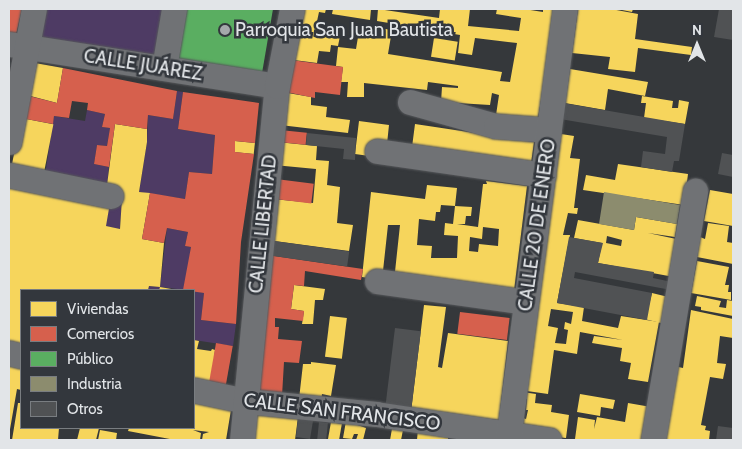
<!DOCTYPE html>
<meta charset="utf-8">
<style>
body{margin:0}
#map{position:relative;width:742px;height:449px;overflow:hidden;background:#35383b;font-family:Cabin,sans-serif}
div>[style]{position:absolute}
.green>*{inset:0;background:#4e3b64}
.homes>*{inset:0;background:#f6d55c;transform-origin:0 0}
.shops>*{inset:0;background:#d6604d;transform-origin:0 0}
.public>*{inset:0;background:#5aae61}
.industry>*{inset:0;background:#8c8c6e}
.building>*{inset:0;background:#505254;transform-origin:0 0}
.roads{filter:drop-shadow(0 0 1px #55575a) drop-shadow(0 0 1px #55575a)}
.minor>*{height:25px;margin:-12.5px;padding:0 12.5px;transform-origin:12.5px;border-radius:12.5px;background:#707275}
.dots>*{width:14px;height:14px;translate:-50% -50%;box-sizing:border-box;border:2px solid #33373d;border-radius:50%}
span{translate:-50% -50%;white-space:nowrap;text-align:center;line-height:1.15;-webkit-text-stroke:5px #33373d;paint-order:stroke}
.poi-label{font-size:19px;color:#e2e5e8}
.left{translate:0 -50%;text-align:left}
.street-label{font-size:19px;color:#e2e5e8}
.frame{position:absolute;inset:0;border:10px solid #e2e5e8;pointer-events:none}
.legend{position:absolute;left:20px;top:289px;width:175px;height:140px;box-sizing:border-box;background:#33373d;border:1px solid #797d81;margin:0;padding:6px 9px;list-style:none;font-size:15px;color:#e2e5e8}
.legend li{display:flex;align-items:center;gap:10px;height:25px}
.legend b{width:25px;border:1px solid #797d81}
.north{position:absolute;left:672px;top:20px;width:50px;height:50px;-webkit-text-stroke:4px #33373d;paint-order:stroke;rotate:0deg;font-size:14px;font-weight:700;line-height:20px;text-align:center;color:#e2e5e8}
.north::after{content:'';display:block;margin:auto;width:18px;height:22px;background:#e2e5e8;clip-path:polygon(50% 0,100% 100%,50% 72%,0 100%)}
</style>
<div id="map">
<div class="green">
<div style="clip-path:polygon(39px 9px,164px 9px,157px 59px,33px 42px)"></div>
<div style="clip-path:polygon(177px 91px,183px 92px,178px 129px,215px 135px,212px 174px,189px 172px,185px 199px,139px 192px,147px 142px,148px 115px,173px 119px)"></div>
<div style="clip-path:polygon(87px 110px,105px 114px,102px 127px,110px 128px,107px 146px,97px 145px,94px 164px,109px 167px,107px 185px,45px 175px,54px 116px,85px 121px)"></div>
<div style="clip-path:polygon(112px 194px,122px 198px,120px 229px,105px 226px)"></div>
<div style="clip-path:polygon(167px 228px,188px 232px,185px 246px,191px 247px,186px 290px,160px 287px,159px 290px,148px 290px,149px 286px,160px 287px)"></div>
<div style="clip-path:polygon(194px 291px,204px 293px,201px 320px,236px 324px,233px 346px,194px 340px)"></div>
</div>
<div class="homes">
<div style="clip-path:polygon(301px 9px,326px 9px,325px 13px,319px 12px,316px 26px,333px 28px,333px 36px,340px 36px,338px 46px,331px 45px,330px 52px,319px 51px,317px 63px,294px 60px)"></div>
<div style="clip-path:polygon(333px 9px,371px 9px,370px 20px,332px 14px)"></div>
<div style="clip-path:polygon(378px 9px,439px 18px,440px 9px,470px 9px,468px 26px,519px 31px,521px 18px,496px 14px,497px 9px,524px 9px,543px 12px,543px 9px,557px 9px,536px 129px,496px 115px,499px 95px,492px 93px,490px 105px,441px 102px,442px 87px,458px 88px,458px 86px,428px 82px,427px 90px,364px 83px,364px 97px,347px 97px,348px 82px,341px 82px,343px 67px,336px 66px,338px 47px,356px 49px,360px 25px,392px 30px,388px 54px,502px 72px,500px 81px,510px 82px,517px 43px,475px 38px,472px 55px,458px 53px,460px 35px,377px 21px)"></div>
<div style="clip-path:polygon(578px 9px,611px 9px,638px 14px,635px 39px,692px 47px,691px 55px,638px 48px,635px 72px,608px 69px,610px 57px,572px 53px)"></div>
<div style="clip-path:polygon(617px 9px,633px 9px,632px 12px)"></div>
<div style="left:434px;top:38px;width:24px;height:19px;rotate:9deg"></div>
<div style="clip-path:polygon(35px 63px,63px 68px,57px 103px,23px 94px)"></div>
<div style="clip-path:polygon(570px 69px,648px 82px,645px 96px,608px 89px,605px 110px,565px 103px)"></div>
<div style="clip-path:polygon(282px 92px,311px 97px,311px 105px,327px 107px,326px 117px,350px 120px,348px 133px,280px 125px)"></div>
<div style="clip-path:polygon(642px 96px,673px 101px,672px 108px,678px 108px,679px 100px,689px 102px,685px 124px,644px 118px,646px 103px,641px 103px)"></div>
<div style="left:21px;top:118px;width:33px;height:51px;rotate:11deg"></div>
<div style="clip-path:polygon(359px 121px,389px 125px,387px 144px,412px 147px,415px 124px,534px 142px,529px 178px,355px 154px)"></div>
<div style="clip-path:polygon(115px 124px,147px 129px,147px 142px,139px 192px,150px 193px,142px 239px,164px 243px,160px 287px,177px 290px,159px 290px,160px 287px,149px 286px,148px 290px,21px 290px,21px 347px,9px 343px,9px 176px,111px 197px,106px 226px,120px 229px,122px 198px,107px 185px)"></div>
<div style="clip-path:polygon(evenodd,561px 134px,574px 136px,570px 158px,580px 159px,574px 208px,578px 208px,577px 214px,568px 213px,563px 235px,570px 235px,557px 303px,584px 307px,582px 321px,618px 328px,621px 316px,659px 322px,648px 382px,628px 379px,631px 363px,620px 361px,622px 348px,592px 343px,594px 336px,623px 340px,580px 332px,577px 354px,554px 350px,548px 394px,520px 390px,561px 134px,551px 309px,573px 312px,571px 324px,565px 322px,564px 329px,568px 330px,566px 344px,555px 343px,558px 328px,548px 326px,551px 309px)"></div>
<div style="left:235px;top:141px;width:20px;height:11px;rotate:6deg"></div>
<div style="clip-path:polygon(277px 142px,317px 146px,316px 160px,329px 161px,327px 185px,340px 187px,337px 223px,353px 225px,349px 251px,267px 240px,273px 199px,313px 203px,316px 169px,274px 165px)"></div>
<div style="clip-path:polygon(618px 164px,688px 174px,684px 205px,583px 190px,586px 175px,615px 180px)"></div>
<div style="clip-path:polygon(evenodd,486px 181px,527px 186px,513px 299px,394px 281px,400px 225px,388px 225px,382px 280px,362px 277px,371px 192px,425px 199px,427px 185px,457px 188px,455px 206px,472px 207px,471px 216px,466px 216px,465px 224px,457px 224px,478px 227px,483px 184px,487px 184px,486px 181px,441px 205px,455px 206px,453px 224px,445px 223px,444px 235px,458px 236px,457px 258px,431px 258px,432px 246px,417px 245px,419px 219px,435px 221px,436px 212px,440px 212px,441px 205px,486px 181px,483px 227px,499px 229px,498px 246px,479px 244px,478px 252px,469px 251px,470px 237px,482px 239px,483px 227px)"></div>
<div style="clip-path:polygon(710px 190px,733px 194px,733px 226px,704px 221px)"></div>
<div style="clip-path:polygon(evenodd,636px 217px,677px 224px,675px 237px,648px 233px,681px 240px,674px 277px,598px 263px,602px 243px,574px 238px,578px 220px,634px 230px,636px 217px,607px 236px,622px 240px,621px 246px,606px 243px,607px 236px)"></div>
<div style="clip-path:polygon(708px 223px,729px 226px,727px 242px,733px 243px,733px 264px,697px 257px,700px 237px,705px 239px)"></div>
<div style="clip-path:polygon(697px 261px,729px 267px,725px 285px,729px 285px,728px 292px,731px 292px,731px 300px,691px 293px)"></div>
<div style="clip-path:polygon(294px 285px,325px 289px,323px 300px,315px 300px,313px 324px,302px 324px,304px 311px,291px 309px)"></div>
<div style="left:652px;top:293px;width:21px;height:27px;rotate:14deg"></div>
<div style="clip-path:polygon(697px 296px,721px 301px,719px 307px,726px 308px,727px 300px,733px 301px,733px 316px,701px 310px,701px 307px,695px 306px)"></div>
<div style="clip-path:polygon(424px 305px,446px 307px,438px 367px,442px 368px,448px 333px,508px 341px,499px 420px,411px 412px)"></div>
<div style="clip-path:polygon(691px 310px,733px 319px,733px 338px,720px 336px,717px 363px,726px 364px,723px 379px,710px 377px,701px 425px,706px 426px,705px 430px,710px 431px,709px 440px,662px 440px,674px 366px,683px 368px)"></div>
<div style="left:330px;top:316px;width:17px;height:41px;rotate:7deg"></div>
<div style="clip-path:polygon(194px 340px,199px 341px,197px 349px,211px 351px,212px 349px,215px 350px,211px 386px,194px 383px)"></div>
<div style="clip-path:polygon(9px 359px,21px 362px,21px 390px,17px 389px,9px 435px)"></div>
<div style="clip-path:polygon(311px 362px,336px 365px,331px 396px,322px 394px,321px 401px,299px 399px,303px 364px,311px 364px)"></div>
<div style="clip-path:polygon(522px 392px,536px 394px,535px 403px,552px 405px,551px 412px,569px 415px,566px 438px,521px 433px,523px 418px,526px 419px,528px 410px,526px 410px,527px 399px,521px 398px)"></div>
<div style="clip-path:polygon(580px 394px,615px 400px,613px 409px,601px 407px,600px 416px,577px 412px)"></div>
<div style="clip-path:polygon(194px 398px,232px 404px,226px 440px,202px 440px,203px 434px,209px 432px,193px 430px,201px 433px,200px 440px,175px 440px,128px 431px,129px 428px,194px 428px)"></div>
<div style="clip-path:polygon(18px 403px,21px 403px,21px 428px,59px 428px,58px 440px,12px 440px)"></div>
<div style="clip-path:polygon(628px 403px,651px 407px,645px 440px,575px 439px,578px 417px,595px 420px,594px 429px,597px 417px,625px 422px)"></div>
<div style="clip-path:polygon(255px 408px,298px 417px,295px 440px,251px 440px)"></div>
<div style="clip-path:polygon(346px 421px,366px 428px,363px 440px,356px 440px,358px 434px,354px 434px,352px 439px,343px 438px)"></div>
<div style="left:331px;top:422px;width:11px;height:18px;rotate:10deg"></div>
<div style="clip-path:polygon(80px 428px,99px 428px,96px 440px,77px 440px)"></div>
<div style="clip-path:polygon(392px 429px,403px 430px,401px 440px,390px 440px)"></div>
<div style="clip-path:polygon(418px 429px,448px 434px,448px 440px,417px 440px)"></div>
<div style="clip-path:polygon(100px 430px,117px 433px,116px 440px,98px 440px)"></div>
</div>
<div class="shops">
<div style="clip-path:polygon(9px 9px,22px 9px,15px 39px,9px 39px)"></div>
<div style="clip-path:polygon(291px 60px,343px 67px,340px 95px,315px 92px,315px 98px,286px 92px)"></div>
<div style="clip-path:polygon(63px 68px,177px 91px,173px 119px,148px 115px,147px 129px,115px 124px,109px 167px,94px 164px,97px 145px,107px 146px,110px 128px,102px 127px,105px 114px,87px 110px,88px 103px,72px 101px,69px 118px,54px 116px,53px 124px,21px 118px,25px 95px,57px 103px)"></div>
<div style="clip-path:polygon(183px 92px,259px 103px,255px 143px,235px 141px,235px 152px,254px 154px,241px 242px,236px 324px,201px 320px,204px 293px,183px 290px,191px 247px,185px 246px,188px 232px,167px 228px,164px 243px,142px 239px,150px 193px,185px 199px,189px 172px,212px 174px,215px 135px,178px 129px)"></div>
<div style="left:280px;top:130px;width:27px;height:12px;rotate:6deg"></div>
<div style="left:276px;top:179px;width:38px;height:20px;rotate:7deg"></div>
<div style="clip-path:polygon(267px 255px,363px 269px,361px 280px,305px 271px,304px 286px,294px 285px,291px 309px,304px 311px,303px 321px,275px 318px,275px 327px,279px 327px,278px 339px,302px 341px,299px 363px,284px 362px,282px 396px,261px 394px,257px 387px)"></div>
<div style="left:460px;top:312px;width:50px;height:22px;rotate:7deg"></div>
<div style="left:216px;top:343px;width:17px;height:43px;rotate:10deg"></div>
</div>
<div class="public">
<div style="clip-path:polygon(184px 9px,273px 9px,261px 79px,177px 65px)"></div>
</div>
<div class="industry">
<div style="clip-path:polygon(604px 192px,680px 205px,677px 224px,636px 217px,634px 230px,599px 224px)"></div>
</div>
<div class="building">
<div style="clip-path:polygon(719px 9px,733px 9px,733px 40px,714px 37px)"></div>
<div style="clip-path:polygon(563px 103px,685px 124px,679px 161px,674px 161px,672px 172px,641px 167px,643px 151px,665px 154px,667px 137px,560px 119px)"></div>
<div style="clip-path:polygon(307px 133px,356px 138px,355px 160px,343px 159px,344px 149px,306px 145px)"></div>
<div style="clip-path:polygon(722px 153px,733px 155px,733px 177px,718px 174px)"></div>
<div style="clip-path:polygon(569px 237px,603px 243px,598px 263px,654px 272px,653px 278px,672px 282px,671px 290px,575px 272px,574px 278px,652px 293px,647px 320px,557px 303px)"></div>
<div style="left:267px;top:240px;width:83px;height:15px;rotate:8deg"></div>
<div style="left:395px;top:328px;width:26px;height:81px;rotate:7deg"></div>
<div style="clip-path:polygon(298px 417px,313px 421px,310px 439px,296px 437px)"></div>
<div style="left:319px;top:422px;width:9px;height:18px;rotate:6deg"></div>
<div style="clip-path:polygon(718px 426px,733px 428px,733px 440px,716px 440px)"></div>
</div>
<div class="roads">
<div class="minor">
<div style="left:9px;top:44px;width:271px;rotate:8.9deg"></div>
<div style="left:164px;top:68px;width:60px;rotate:-80.4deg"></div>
<div style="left:410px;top:102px;width:89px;rotate:15.6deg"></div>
<div style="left:496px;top:126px;width:53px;rotate:4.3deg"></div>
<div style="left:9px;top:142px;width:135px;rotate:-79.4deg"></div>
<div style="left:377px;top:151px;width:168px;rotate:8.2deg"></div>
<div style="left:9px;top:175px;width:104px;rotate:11.6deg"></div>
<div style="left:377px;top:281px;width:150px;rotate:8deg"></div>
<div style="left:9px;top:353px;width:12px;rotate:14deg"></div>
<div style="left:194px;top:390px;width:53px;rotate:11.9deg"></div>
<div style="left:246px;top:401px;width:131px;rotate:5.7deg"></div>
<div style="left:376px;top:414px;width:175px;rotate:8.5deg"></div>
<div style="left:242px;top:440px;width:356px;rotate:-84.4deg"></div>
<div style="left:277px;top:86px;width:78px;rotate:-79deg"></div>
<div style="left:508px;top:440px;width:435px;rotate:-82.5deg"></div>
<div style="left:653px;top:440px;width:253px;rotate:-80.4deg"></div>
</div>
</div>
<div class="dots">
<div style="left:225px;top:30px;background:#a5a8ab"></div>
</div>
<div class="poi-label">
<span class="left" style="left:235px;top:30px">Parroquia San Juan Bautista</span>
</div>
<div class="street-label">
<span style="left:143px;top:65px;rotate:9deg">CALLE JUÁREZ</span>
<span style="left:263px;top:224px;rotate:-84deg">CALLE LIBERTAD</span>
<span style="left:537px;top:225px;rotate:-82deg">CALLE 20 DE ENERO</span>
<span style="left:342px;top:412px;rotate:7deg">CALLE SAN FRANCISCO</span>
</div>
<div class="frame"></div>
<ul class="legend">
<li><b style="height:14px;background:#f6d55c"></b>Viviendas</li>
<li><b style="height:14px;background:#d6604d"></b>Comercios</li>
<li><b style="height:14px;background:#5aae61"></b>Público</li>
<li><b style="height:14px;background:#8c8c6e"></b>Industria</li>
<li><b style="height:14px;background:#505254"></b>Otros</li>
</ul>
<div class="north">N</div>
</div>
